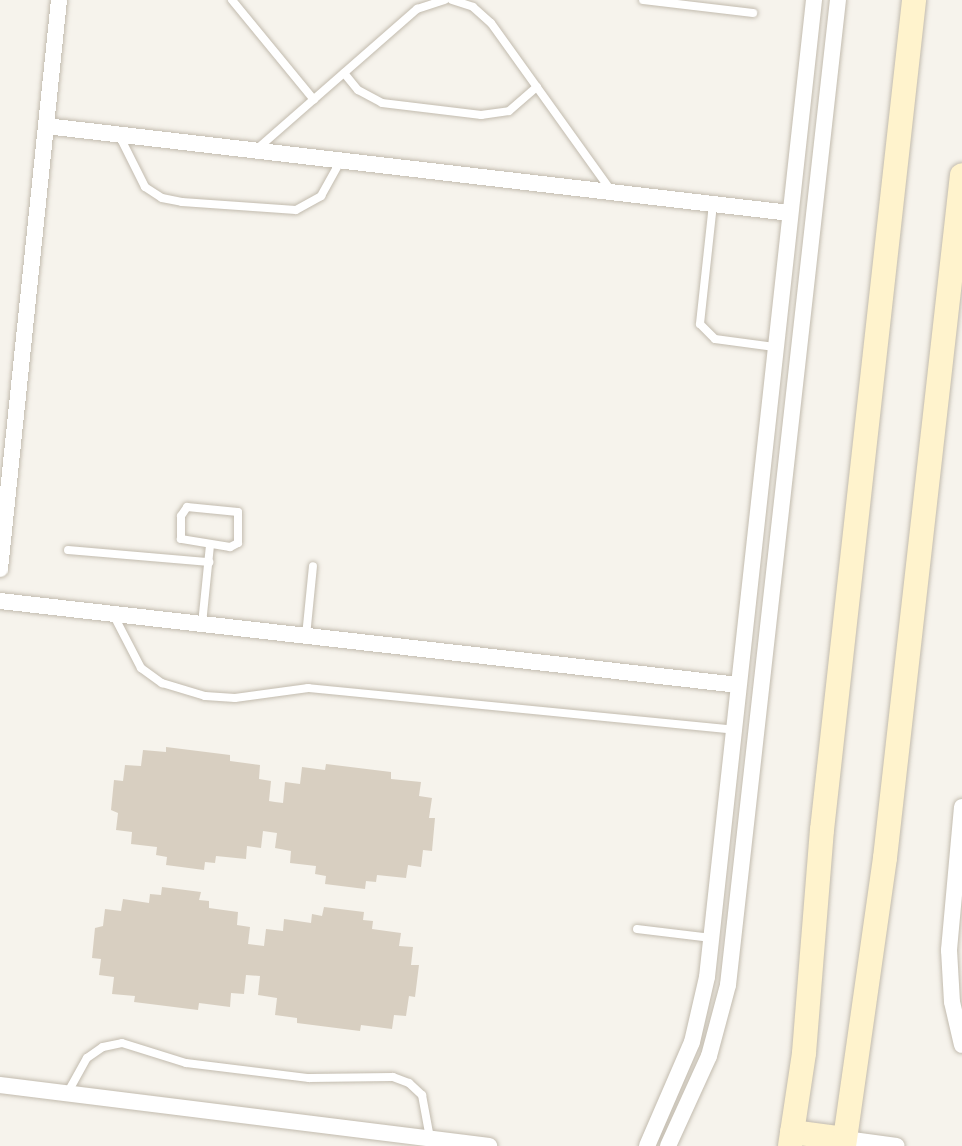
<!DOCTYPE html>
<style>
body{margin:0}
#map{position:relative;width:962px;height:1146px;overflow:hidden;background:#f6f3ec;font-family:"Titillium Web",sans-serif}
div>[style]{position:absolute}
.building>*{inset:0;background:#d8cfc1}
.roads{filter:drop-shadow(0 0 2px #c2bbae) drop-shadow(0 0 2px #c2bbae)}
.lane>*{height:8px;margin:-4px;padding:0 4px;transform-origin:4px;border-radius:4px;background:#fff}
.street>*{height:16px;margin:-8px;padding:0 8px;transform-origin:8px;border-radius:8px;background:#fff}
.secondary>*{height:24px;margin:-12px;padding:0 12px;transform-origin:12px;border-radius:12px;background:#fff3cd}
span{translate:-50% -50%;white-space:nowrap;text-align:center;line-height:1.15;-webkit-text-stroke:5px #fff;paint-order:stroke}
</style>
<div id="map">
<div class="building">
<div style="clip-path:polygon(166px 747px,230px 755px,230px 761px,260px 765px,259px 779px,271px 781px,269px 801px,275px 802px,283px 803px,285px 782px,300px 784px,302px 767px,325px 770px,326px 764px,391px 772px,391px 779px,421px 782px,419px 796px,432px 798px,429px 818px,435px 818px,432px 851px,423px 850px,421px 867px,408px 865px,406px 878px,377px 875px,376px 882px,366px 881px,365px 889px,325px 884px,326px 876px,315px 874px,316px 866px,290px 863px,291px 851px,275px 848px,277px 833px,263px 831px,261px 848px,247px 846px,246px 859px,216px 856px,215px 863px,205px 862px,204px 870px,166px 865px,167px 857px,156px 855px,157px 847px,131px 844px,132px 832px,116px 830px,118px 813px,111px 810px,114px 780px,123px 781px,125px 765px,141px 766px,143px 750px,166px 752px)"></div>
<div style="clip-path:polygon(162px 887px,201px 892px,199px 900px,209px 901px,209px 908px,238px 912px,237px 925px,250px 927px,248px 944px,264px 946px,266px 929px,283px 931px,284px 919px,311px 923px,312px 914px,322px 916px,324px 907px,364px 912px,363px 920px,373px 921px,372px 929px,401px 933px,399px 946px,413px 947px,411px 965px,419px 965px,415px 997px,409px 996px,406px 1016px,394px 1015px,392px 1029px,361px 1025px,360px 1031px,297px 1023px,297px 1018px,275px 1015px,277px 998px,258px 995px,260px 976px,246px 975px,244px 994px,231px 993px,230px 1007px,199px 1003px,198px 1010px,134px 1002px,135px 996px,112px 994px,114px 977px,99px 975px,101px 959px,92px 958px,95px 928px,103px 926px,105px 909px,121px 911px,123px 899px,149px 903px,150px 894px,161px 895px)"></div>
</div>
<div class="roads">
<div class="lane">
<div style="left:232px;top:0;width:129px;rotate:50.6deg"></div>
<div style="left:452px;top:0;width:22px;rotate:18deg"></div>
<div style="left:473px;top:7px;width:24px;rotate:42deg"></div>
<div style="left:491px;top:23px;width:208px;rotate:54.4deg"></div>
<div style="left:643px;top:0;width:111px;rotate:6.7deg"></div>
<div style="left:344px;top:73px;width:22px;rotate:51deg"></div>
<div style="left:358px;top:90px;width:27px;rotate:28deg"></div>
<div style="left:382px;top:103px;width:100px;rotate:6.9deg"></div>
<div style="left:481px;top:115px;width:28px;rotate:-8deg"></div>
<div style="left:509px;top:111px;width:37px;rotate:-41deg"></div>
<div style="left:119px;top:135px;width:58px;rotate:63.4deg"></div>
<div style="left:145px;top:187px;width:20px;rotate:33deg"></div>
<div style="left:162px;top:198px;width:20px;rotate:11deg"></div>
<div style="left:182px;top:202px;width:114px;rotate:4deg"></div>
<div style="left:296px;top:210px;width:29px;rotate:-29deg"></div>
<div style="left:321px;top:196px;width:41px;rotate:-60.9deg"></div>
<div style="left:257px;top:149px;width:213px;rotate:-41.2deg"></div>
<div style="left:417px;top:9px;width:29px;rotate:-18deg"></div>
<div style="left:713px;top:204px;width:121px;rotate:96.2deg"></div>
<div style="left:700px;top:324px;width:21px;rotate:45deg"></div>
<div style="left:715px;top:339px;width:60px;rotate:7.7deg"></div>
<div style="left:187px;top:507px;width:51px;rotate:5.6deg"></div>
<div style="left:238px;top:512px;width:31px;rotate:90deg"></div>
<div style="left:238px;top:543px;width:9px;rotate:153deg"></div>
<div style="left:230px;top:547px;width:50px;rotate:-170.7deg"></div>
<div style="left:181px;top:539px;width:23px;rotate:-90deg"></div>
<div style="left:181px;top:516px;width:11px;rotate:-56deg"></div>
<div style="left:68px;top:550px;width:142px;rotate:4.9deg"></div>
<div style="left:113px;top:614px;width:61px;rotate:62.6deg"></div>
<div style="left:141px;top:668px;width:26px;rotate:36deg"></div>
<div style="left:162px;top:683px;width:45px;rotate:16.8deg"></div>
<div style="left:205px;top:696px;width:30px;rotate:4deg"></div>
<div style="left:235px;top:698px;width:74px;rotate:-7.8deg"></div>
<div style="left:308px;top:688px;width:427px;rotate:5.6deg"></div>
<div style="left:202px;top:624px;width:79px;rotate:-84.2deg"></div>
<div style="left:306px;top:636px;width:70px;rotate:-84.3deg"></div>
<div style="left:637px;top:929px;width:75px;rotate:6.9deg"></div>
<div style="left:68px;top:1092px;width:39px;rotate:-61deg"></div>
<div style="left:87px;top:1058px;width:19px;rotate:-35deg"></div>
<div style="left:103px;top:1047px;width:19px;rotate:-12deg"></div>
<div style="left:122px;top:1043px;width:67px;rotate:17.4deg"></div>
<div style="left:186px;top:1063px;width:124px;rotate:7deg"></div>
<div style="left:309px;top:1078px;width:84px;rotate:-0.7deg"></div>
<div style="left:393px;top:1077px;width:17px;rotate:21deg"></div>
<div style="left:409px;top:1083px;width:18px;rotate:43deg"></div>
<div style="left:422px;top:1095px;width:44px;rotate:79.5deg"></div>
</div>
<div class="street">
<div style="left:46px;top:126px;width:749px;rotate:6.67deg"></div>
<div style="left:0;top:569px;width:572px;rotate:-84.08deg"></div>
<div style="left:0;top:601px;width:743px;rotate:6.49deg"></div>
<div style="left:962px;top:807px;width:144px;rotate:95.2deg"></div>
<div style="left:949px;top:950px;width:52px;rotate:86.7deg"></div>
<div style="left:952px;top:1002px;width:44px;rotate:76.9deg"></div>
<div style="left:0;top:1085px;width:493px;rotate:7.1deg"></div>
<div style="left:845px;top:1139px;width:52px;rotate:7.7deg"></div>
<div style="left:647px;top:1146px;width:113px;rotate:-66.6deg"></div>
<div style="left:692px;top:1042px;width:67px;rotate:-77deg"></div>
<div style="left:707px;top:977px;width:983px;rotate:-83.75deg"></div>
<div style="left:668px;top:1146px;width:99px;rotate:-65.5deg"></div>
<div style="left:709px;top:1056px;width:73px;rotate:-75deg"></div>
<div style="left:728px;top:985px;width:991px;rotate:-83.63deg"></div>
</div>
<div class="secondary">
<div style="left:792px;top:1132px;width:53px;rotate:7.5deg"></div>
<div style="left:790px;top:1146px;width:94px;rotate:-81.4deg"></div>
<div style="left:804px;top:1053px;width:224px;rotate:-85.4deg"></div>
<div style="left:822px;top:830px;width:835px;rotate:-83.67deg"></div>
<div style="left:844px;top:1146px;width:291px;rotate:-81.9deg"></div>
<div style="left:885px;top:858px;width:687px;rotate:-83.57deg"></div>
</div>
</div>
</div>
